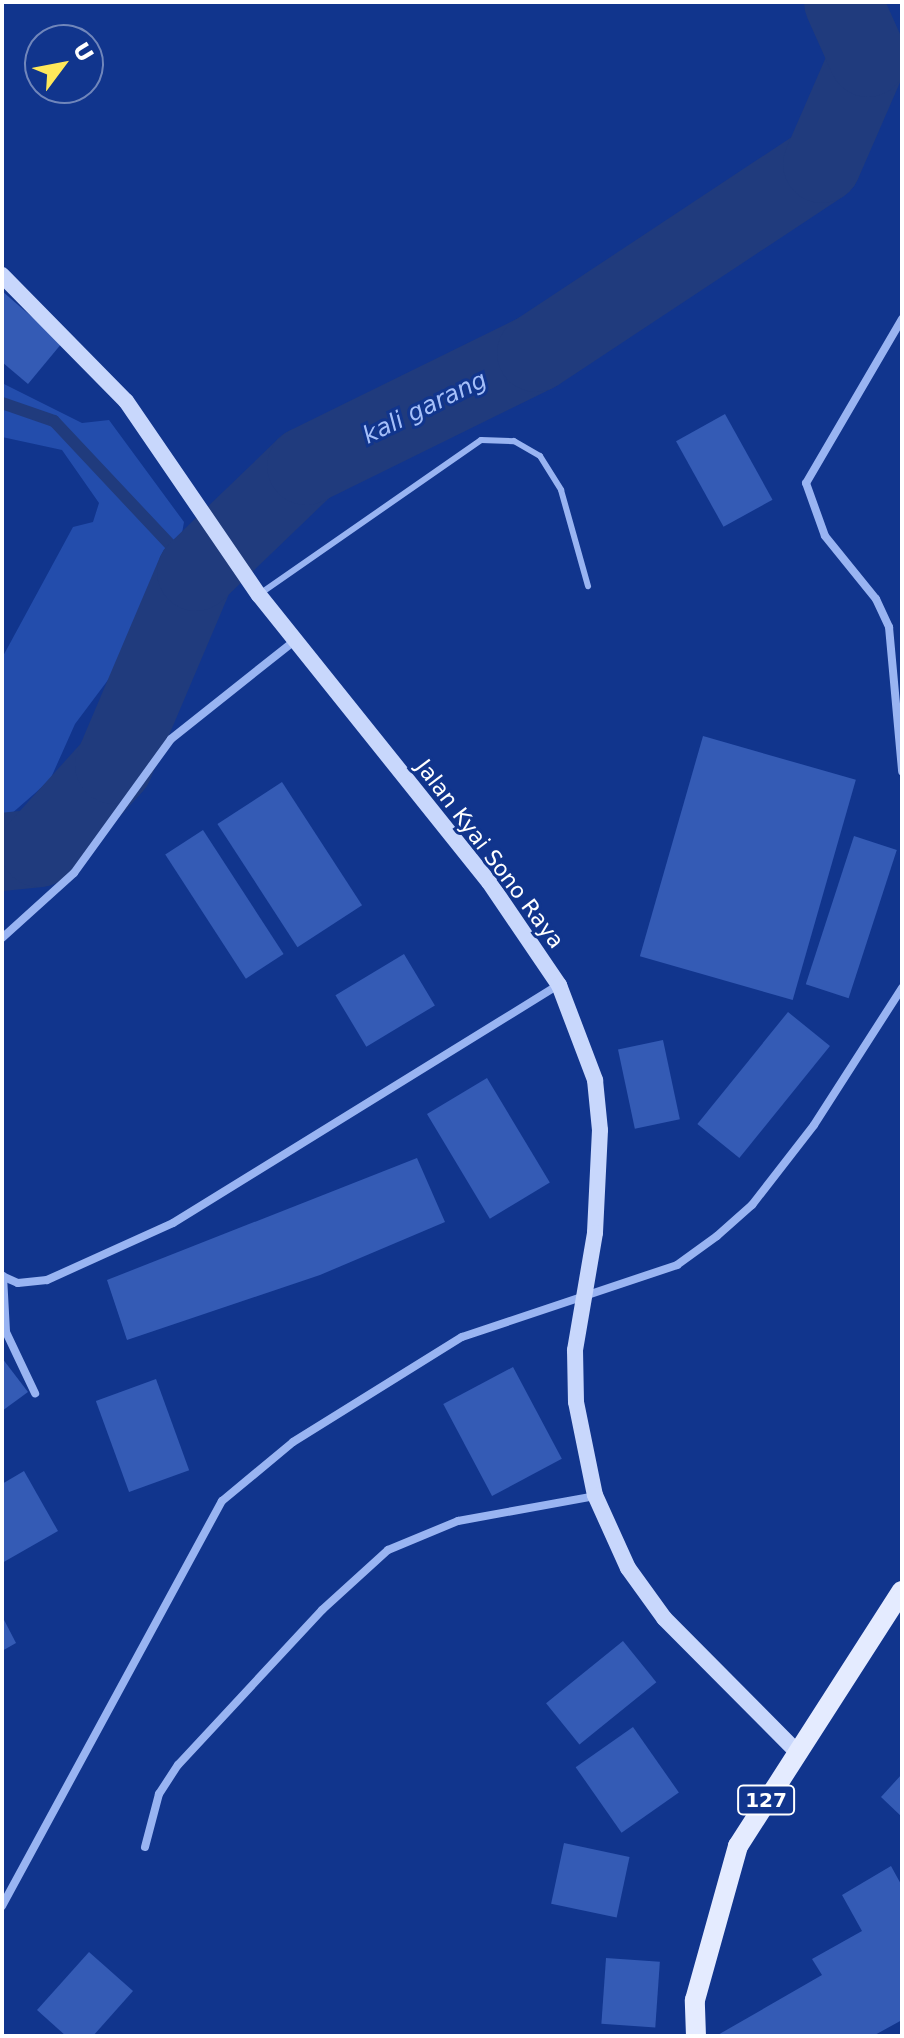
<!DOCTYPE html>
<style>
body{margin:0}
#map{position:relative;width:904px;height:2038px;overflow:hidden;background:#11358d;font-family:"DejaVu Sans",sans-serif}
div>[style]{position:absolute}
.green>*{inset:0;background:#234dac}
.stream>*{height:12px;margin:-6px;padding:0 6px;transform-origin:6px;border-radius:6px;background:#203b7d}
.river>*{height:78px;margin:-39px;padding:0 39px;transform-origin:39px;border-radius:39px;background:#203b7d}
.building>*{inset:0;background:#345bb5;transform-origin:0 0}
.lane>*{height:6px;margin:-3px;padding:0 3px;transform-origin:3px;border-radius:3px;background:#99b4f2}
.street>*{height:8px;margin:-4px;padding:0 4px;transform-origin:4px;border-radius:4px;background:#99b4f2}
.secondary>*{height:16px;margin:-8px;padding:0 8px;transform-origin:8px;border-radius:8px;background:#c8d7fc}
.primary>*{height:20px;margin:-10px;padding:0 10px;transform-origin:10px;border-radius:10px;background:#e4ebff}
span{translate:-50% -50%;white-space:nowrap;text-align:center;line-height:1.15;-webkit-text-stroke:6px #11358d;paint-order:stroke}
.shield-label span{padding:2px 6px;background:#11358d;border:2px solid;border-radius:6px;-webkit-text-stroke-width:0}
.shield-label{font-size:20px;color:#fff;font-weight:700}
.street-label{font-size:22px;color:#fff}
.water-label{font-size:24px;color:#a5bff9;font-style:italic}
.frame{position:absolute;inset:0;border:4px solid #fff;pointer-events:none}
.north{position:absolute;left:24px;top:24px;width:80px;height:80px;box-sizing:border-box;background:#11358d;border:2px solid #7086bb;border-radius:50%;rotate:58deg;font-size:22px;font-weight:700;line-height:32px;text-align:center;color:#fff}
.north::after{content:'';display:block;margin:auto;width:28px;height:36px;background:#ffe85a;clip-path:polygon(50% 0,100% 100%,50% 72%,0 100%)}
</style>
<div id="map">
<div class="green">
<div style="clip-path:polygon(2px 383px,82px 423px,109px 420px,184px 522px,171px 596px,75px 724px,50px 780px,2px 822px,2px 658px,73px 527px,93px 522px,99px 503px,62px 450px,2px 437px)"></div>
</div>
<div class="stream">
<div style="left:2px;top:403px;width:55px;rotate:19.1deg"></div>
<div style="left:54px;top:421px;width:207px;rotate:46.8deg"></div>
</div>
<div class="river">
<div style="left:2px;top:852px;width:37px;rotate:-6deg"></div>
<div style="left:39px;top:848px;width:112px;rotate:-47.9deg"></div>
<div style="left:114px;top:765px;width:210px;rotate:-67deg"></div>
<div style="left:196px;top:572px;width:153px;rotate:-43.9deg"></div>
<div style="left:306px;top:466px;width:256px;rotate:-26.2deg"></div>
<div style="left:536px;top:353px;width:343px;rotate:-33.5deg"></div>
<div style="left:822px;top:164px;width:116px;rotate:-66.5deg"></div>
<div style="left:868px;top:58px;width:61px;rotate:-114.1deg"></div>
</div>
<div class="building">
<div style="clip-path:polygon(2px 291px,62px 343px,28px 384px,2px 362px)"></div>
<div style="left:725px;top:414px;width:98px;height:56px;rotate:61deg"></div>
<div style="left:703px;top:736px;width:159px;height:229px;rotate:16deg"></div>
<div style="left:282px;top:782px;width:147px;height:77px;rotate:57deg"></div>
<div style="left:203px;top:830px;width:148px;height:45px;rotate:57deg"></div>
<div style="left:854px;top:836px;width:45px;height:156px;rotate:18deg"></div>
<div style="left:404px;top:954px;width:60px;height:80px;rotate:59deg"></div>
<div style="left:788px;top:1012px;width:54px;height:144px;rotate:39deg"></div>
<div style="left:663px;top:1040px;width:81px;height:46px;rotate:78deg"></div>
<div style="left:487px;top:1078px;width:122px;height:70px;rotate:59deg"></div>
<div style="clip-path:polygon(417px 1158px,445px 1222px,320px 1275px,127px 1340px,107px 1280px)"></div>
<div style="clip-path:polygon(2px 1358px,28px 1392px,2px 1411px)"></div>
<div style="left:513px;top:1367px;width:104px;height:79px;rotate:62deg"></div>
<div style="left:156px;top:1379px;width:97px;height:64px;rotate:70deg"></div>
<div style="clip-path:polygon(24px 1471px,58px 1531px,2px 1563px,2px 1484px)"></div>
<div style="clip-path:polygon(2px 1616px,16px 1643px,2px 1651px)"></div>
<div style="left:623px;top:1641px;width:53px;height:99px;rotate:51deg"></div>
<div style="left:633px;top:1727px;width:80px;height:70px;rotate:55deg"></div>
<div style="clip-path:polygon(902px 1774px,902px 1817px,881px 1797px)"></div>
<div style="left:564px;top:1843px;width:67px;height:62px;rotate:12deg"></div>
<div style="clip-path:polygon(891px 1866px,902px 1886px,902px 2020px,873px 2036px,716px 2036px,822px 1975px,812px 1959px,862px 1931px,842px 1895px)"></div>
<div style="clip-path:polygon(89px 1952px,133px 1991px,93px 2036px,66px 2036px,37px 2010px)"></div>
<div style="left:606px;top:1958px;width:54px;height:66px;rotate:4deg"></div>
</div>
<div class="lane">
<div style="left:261px;top:593px;width:268px;rotate:-34.8deg"></div>
<div style="left:481px;top:440px;width:33px;rotate:2deg"></div>
<div style="left:514px;top:441px;width:30px;rotate:30deg"></div>
<div style="left:540px;top:456px;width:40px;rotate:58deg"></div>
<div style="left:561px;top:490px;width:100px;rotate:74.3deg"></div>
</div>
<div class="street">
<div style="left:902px;top:319px;width:190px;rotate:120.3deg"></div>
<div style="left:806px;top:483px;width:56px;rotate:70.3deg"></div>
<div style="left:825px;top:536px;width:81px;rotate:51deg"></div>
<div style="left:876px;top:599px;width:31px;rotate:65deg"></div>
<div style="left:889px;top:627px;width:145px;rotate:84.8deg"></div>
<div style="left:2px;top:938px;width:97px;rotate:-42.1deg"></div>
<div style="left:74px;top:873px;width:165px;rotate:-54.1deg"></div>
<div style="left:171px;top:739px;width:157px;rotate:-38.5deg"></div>
<div style="left:2px;top:1276px;width:17px;rotate:24deg"></div>
<div style="left:18px;top:1283px;width:29px;rotate:-6deg"></div>
<div style="left:47px;top:1280px;width:138px;rotate:-24.3deg"></div>
<div style="left:173px;top:1223px;width:453px;rotate:-31.7deg"></div>
<div style="left:3px;top:1276px;width:56px;rotate:86.9deg"></div>
<div style="left:6px;top:1332px;width:68px;rotate:64.6deg"></div>
<div style="left:145px;top:1847px;width:55px;rotate:-75.2deg"></div>
<div style="left:159px;top:1794px;width:35px;rotate:-57deg"></div>
<div style="left:178px;top:1765px;width:212px;rotate:-47.1deg"></div>
<div style="left:322px;top:1610px;width:89px;rotate:-42.3deg"></div>
<div style="left:388px;top:1550px;width:76px;rotate:-22.5deg"></div>
<div style="left:458px;top:1521px;width:139px;rotate:-10.3deg"></div>
<div style="left:2px;top:1906px;width:461px;rotate:-61.5deg"></div>
<div style="left:222px;top:1501px;width:92px;rotate:-39.7deg"></div>
<div style="left:293px;top:1442px;width:199px;rotate:-31.9deg"></div>
<div style="left:462px;top:1337px;width:227px;rotate:-18.5deg"></div>
<div style="left:677px;top:1265px;width:49px;rotate:-35.9deg"></div>
<div style="left:717px;top:1236px;width:47px;rotate:-41.5deg"></div>
<div style="left:752px;top:1205px;width:101px;rotate:-52.2deg"></div>
<div style="left:814px;top:1125px;width:163px;rotate:-57.3deg"></div>
</div>
<div class="secondary">
<div style="left:2px;top:275px;width:177px;rotate:45.5deg"></div>
<div style="left:126px;top:401px;width:235px;rotate:55.6deg"></div>
<div style="left:259px;top:595px;width:368px;rotate:51.3deg"></div>
<div style="left:489px;top:882px;width:125px;rotate:55.8deg"></div>
<div style="left:559px;top:985px;width:102px;rotate:69.2deg"></div>
<div style="left:595px;top:1080px;width:50px;rotate:84.3deg"></div>
<div style="left:600px;top:1130px;width:103px;rotate:92.8deg"></div>
<div style="left:595px;top:1233px;width:119px;rotate:99.7deg"></div>
<div style="left:575px;top:1350px;width:52px;rotate:88.9deg"></div>
<div style="left:576px;top:1402px;width:95px;rotate:78.5deg"></div>
<div style="left:595px;top:1495px;width:80px;rotate:65.7deg"></div>
<div style="left:628px;top:1568px;width:62px;rotate:54.2deg"></div>
<div style="left:664px;top:1618px;width:189px;rotate:45.2deg"></div>
</div>
<div class="primary">
<div style="left:696px;top:2036px;width:36px;rotate:-92deg"></div>
<div style="left:695px;top:2000px;width:160px;rotate:-74.4deg"></div>
<div style="left:738px;top:1846px;width:303px;rotate:-57.3deg"></div>
</div>
<div class="shield-label">
<span style="left:766px;top:1800px">127</span>
</div>
<div class="street-label">
<span style="left:490px;top:854px;rotate:53deg">Jalan Kyai Sono Raya</span>
</div>
<div class="water-label">
<span style="left:425px;top:408px;rotate:-26deg">kali garang</span>
</div>
<div class="frame"></div>
<div class="north">U</div>
</div>
